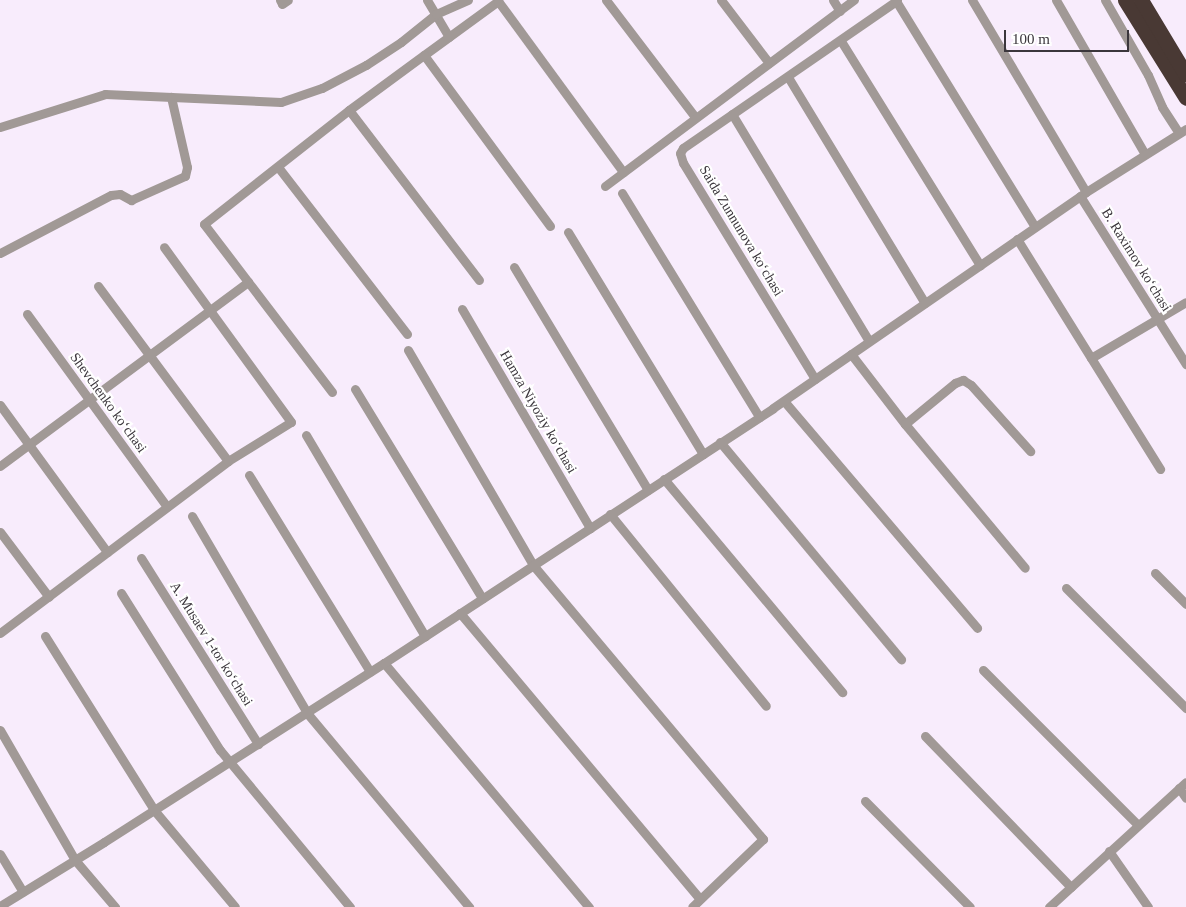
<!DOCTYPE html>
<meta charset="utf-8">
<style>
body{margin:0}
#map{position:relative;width:1186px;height:907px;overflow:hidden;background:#f8ecfc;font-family:"Times New Roman",serif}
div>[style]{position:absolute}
.street>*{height:9px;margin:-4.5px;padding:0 4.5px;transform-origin:4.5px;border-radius:4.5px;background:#a19996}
.highway>*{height:15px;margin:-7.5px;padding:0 7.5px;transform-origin:7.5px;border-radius:7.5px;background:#493934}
span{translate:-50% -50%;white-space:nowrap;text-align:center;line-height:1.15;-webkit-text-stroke:4.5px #fff;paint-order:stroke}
.street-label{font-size:14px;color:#3b363c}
.scale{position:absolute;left:1004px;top:30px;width:125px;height:22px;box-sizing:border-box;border:2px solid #3b363c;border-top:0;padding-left:6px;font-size:15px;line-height:18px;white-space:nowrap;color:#3b363c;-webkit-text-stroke:4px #fff;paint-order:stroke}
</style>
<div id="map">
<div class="street">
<div style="left:280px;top:0;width:4px;rotate:63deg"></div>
<div style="left:282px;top:4px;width:7px;rotate:-34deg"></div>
<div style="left:427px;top:0;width:43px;rotate:59.3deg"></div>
<div style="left:606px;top:0;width:147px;rotate:52.7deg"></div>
<div style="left:721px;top:0;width:79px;rotate:52.7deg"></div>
<div style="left:833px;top:0;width:13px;rotate:58deg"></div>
<div style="left:897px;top:0;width:1px;rotate:135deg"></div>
<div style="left:896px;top:1px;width:265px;rotate:58.4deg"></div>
<div style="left:972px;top:0;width:223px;rotate:59.3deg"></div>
<div style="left:1056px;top:0;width:178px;rotate:60deg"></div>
<div style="left:1105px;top:0;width:86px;rotate:60.2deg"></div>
<div style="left:1148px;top:75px;width:35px;rotate:66deg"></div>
<div style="left:1162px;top:107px;width:31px;rotate:57deg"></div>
<div style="left:841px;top:41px;width:264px;rotate:58.2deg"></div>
<div style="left:788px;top:77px;width:264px;rotate:58.8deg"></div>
<div style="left:349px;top:110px;width:214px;rotate:52.6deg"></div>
<div style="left:732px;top:114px;width:265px;rotate:58.9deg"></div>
<div style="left:0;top:127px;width:110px;rotate:-17.4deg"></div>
<div style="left:105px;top:94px;width:176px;rotate:2.6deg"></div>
<div style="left:281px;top:102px;width:43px;rotate:-18.9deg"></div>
<div style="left:322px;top:88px;width:50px;rotate:-27.6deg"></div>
<div style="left:366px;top:65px;width:42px;rotate:-33.3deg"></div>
<div style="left:401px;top:42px;width:45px;rotate:-38.7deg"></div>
<div style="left:436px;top:14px;width:35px;rotate:-24deg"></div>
<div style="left:278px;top:167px;width:211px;rotate:52.3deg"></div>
<div style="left:605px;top:186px;width:311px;rotate:-36.8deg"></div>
<div style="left:622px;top:193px;width:263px;rotate:58.5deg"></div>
<div style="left:1080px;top:196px;width:199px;rotate:57.8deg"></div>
<div style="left:550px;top:226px;width:212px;rotate:-126.4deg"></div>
<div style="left:424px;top:55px;width:92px;rotate:-36.1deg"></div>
<div style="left:498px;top:1px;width:212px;rotate:53.8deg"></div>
<div style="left:568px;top:232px;width:260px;rotate:58.7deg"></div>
<div style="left:1017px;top:239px;width:271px;rotate:58.1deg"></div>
<div style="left:0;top:253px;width:125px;rotate:-27.6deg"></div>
<div style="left:111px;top:195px;width:9px;rotate:-6deg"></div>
<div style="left:120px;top:194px;width:13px;rotate:29deg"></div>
<div style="left:131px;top:200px;width:59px;rotate:-24deg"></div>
<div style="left:185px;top:176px;width:9px;rotate:-77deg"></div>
<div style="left:187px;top:167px;width:72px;rotate:-102.9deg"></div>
<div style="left:514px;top:267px;width:260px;rotate:59deg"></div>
<div style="left:98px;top:286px;width:218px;rotate:53.4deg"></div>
<div style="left:462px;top:309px;width:254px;rotate:59.7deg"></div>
<div style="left:27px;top:314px;width:238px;rotate:54deg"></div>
<div style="left:408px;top:350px;width:249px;rotate:59.8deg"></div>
<div style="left:533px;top:565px;width:358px;rotate:50deg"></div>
<div style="left:763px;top:839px;width:98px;rotate:136.2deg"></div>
<div style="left:851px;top:354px;width:88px;rotate:52.4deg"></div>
<div style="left:905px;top:424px;width:187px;rotate:50.2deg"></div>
<div style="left:1091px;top:358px;width:110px;rotate:-30.5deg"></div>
<div style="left:815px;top:379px;width:253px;rotate:-121.4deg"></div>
<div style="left:683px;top:163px;width:10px;rotate:-107deg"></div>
<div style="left:680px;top:153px;width:6px;rotate:-59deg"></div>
<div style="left:683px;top:148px;width:259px;rotate:-34.6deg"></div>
<div style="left:355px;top:389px;width:245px;rotate:58.7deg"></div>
<div style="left:332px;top:392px;width:211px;rotate:-127.3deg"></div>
<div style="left:204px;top:224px;width:184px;rotate:-38.2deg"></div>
<div style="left:349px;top:110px;width:93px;rotate:-36.3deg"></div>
<div style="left:784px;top:401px;width:298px;rotate:49.6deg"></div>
<div style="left:0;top:405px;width:182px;rotate:53.9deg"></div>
<div style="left:905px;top:424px;width:65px;rotate:-39.4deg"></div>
<div style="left:955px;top:383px;width:9px;rotate:-21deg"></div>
<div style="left:963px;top:380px;width:9px;rotate:32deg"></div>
<div style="left:971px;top:385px;width:89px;rotate:48.2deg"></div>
<div style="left:306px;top:435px;width:234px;rotate:59.4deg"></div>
<div style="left:720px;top:442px;width:283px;rotate:50.2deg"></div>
<div style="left:0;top:466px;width:309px;rotate:-36.6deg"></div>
<div style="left:249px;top:475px;width:231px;rotate:58.4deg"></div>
<div style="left:664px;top:479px;width:278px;rotate:50.1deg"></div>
<div style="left:610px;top:514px;width:247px;rotate:50.9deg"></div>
<div style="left:192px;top:516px;width:228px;rotate:59.7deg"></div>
<div style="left:307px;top:713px;width:253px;rotate:50.1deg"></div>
<div style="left:0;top:532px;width:81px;rotate:53deg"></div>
<div style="left:141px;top:558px;width:220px;rotate:57.8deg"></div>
<div style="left:1155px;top:573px;width:44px;rotate:45deg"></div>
<div style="left:1066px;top:588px;width:170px;rotate:45deg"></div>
<div style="left:121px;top:593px;width:186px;rotate:57.8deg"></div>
<div style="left:220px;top:750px;width:204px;rotate:50.4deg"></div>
<div style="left:460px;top:613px;width:373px;rotate:50deg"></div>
<div style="left:0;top:633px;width:286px;rotate:-37deg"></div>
<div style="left:228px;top:461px;width:74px;rotate:-31.8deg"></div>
<div style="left:291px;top:422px;width:216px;rotate:-126deg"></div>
<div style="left:45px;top:636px;width:205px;rotate:57.9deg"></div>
<div style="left:154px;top:810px;width:126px;rotate:50.1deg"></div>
<div style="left:384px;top:663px;width:319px;rotate:50deg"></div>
<div style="left:983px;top:670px;width:218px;rotate:45deg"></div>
<div style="left:0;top:730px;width:150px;rotate:60deg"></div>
<div style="left:75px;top:860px;width:62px;rotate:49.6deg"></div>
<div style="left:925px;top:736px;width:210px;rotate:46deg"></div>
<div style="left:1179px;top:788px;width:12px;rotate:55deg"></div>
<div style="left:865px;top:801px;width:149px;rotate:45.3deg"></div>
<div style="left:1109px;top:851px;width:68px;rotate:55.1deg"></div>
<div style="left:0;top:854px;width:44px;rotate:58.8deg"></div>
<div style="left:0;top:906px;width:122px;rotate:-31.6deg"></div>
<div style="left:104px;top:842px;width:332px;rotate:-32.6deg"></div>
<div style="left:384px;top:663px;width:465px;rotate:-33.2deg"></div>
<div style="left:773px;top:408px;width:380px;rotate:-34.6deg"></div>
<div style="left:1086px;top:192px;width:118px;rotate:-32.2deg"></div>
<div style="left:1049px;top:907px;width:185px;rotate:-42.4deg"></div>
</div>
<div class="highway">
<div style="left:1125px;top:0;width:115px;rotate:58.1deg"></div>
<div style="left:1141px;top:0;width:87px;rotate:59deg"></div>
</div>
<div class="street-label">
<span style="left:741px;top:231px;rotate:59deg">Saida Zunnunova koʻchasi</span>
<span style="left:1136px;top:260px;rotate:58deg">B. Raximov koʻchasi</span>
<span style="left:108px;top:403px;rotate:54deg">Shevchenko koʻchasi</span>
<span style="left:538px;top:412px;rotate:60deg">Hamza Niyoziy koʻchasi</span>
<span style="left:211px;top:644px;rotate:58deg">A. Musaev 1-tor koʻchasi</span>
</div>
<div class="scale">100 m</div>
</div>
